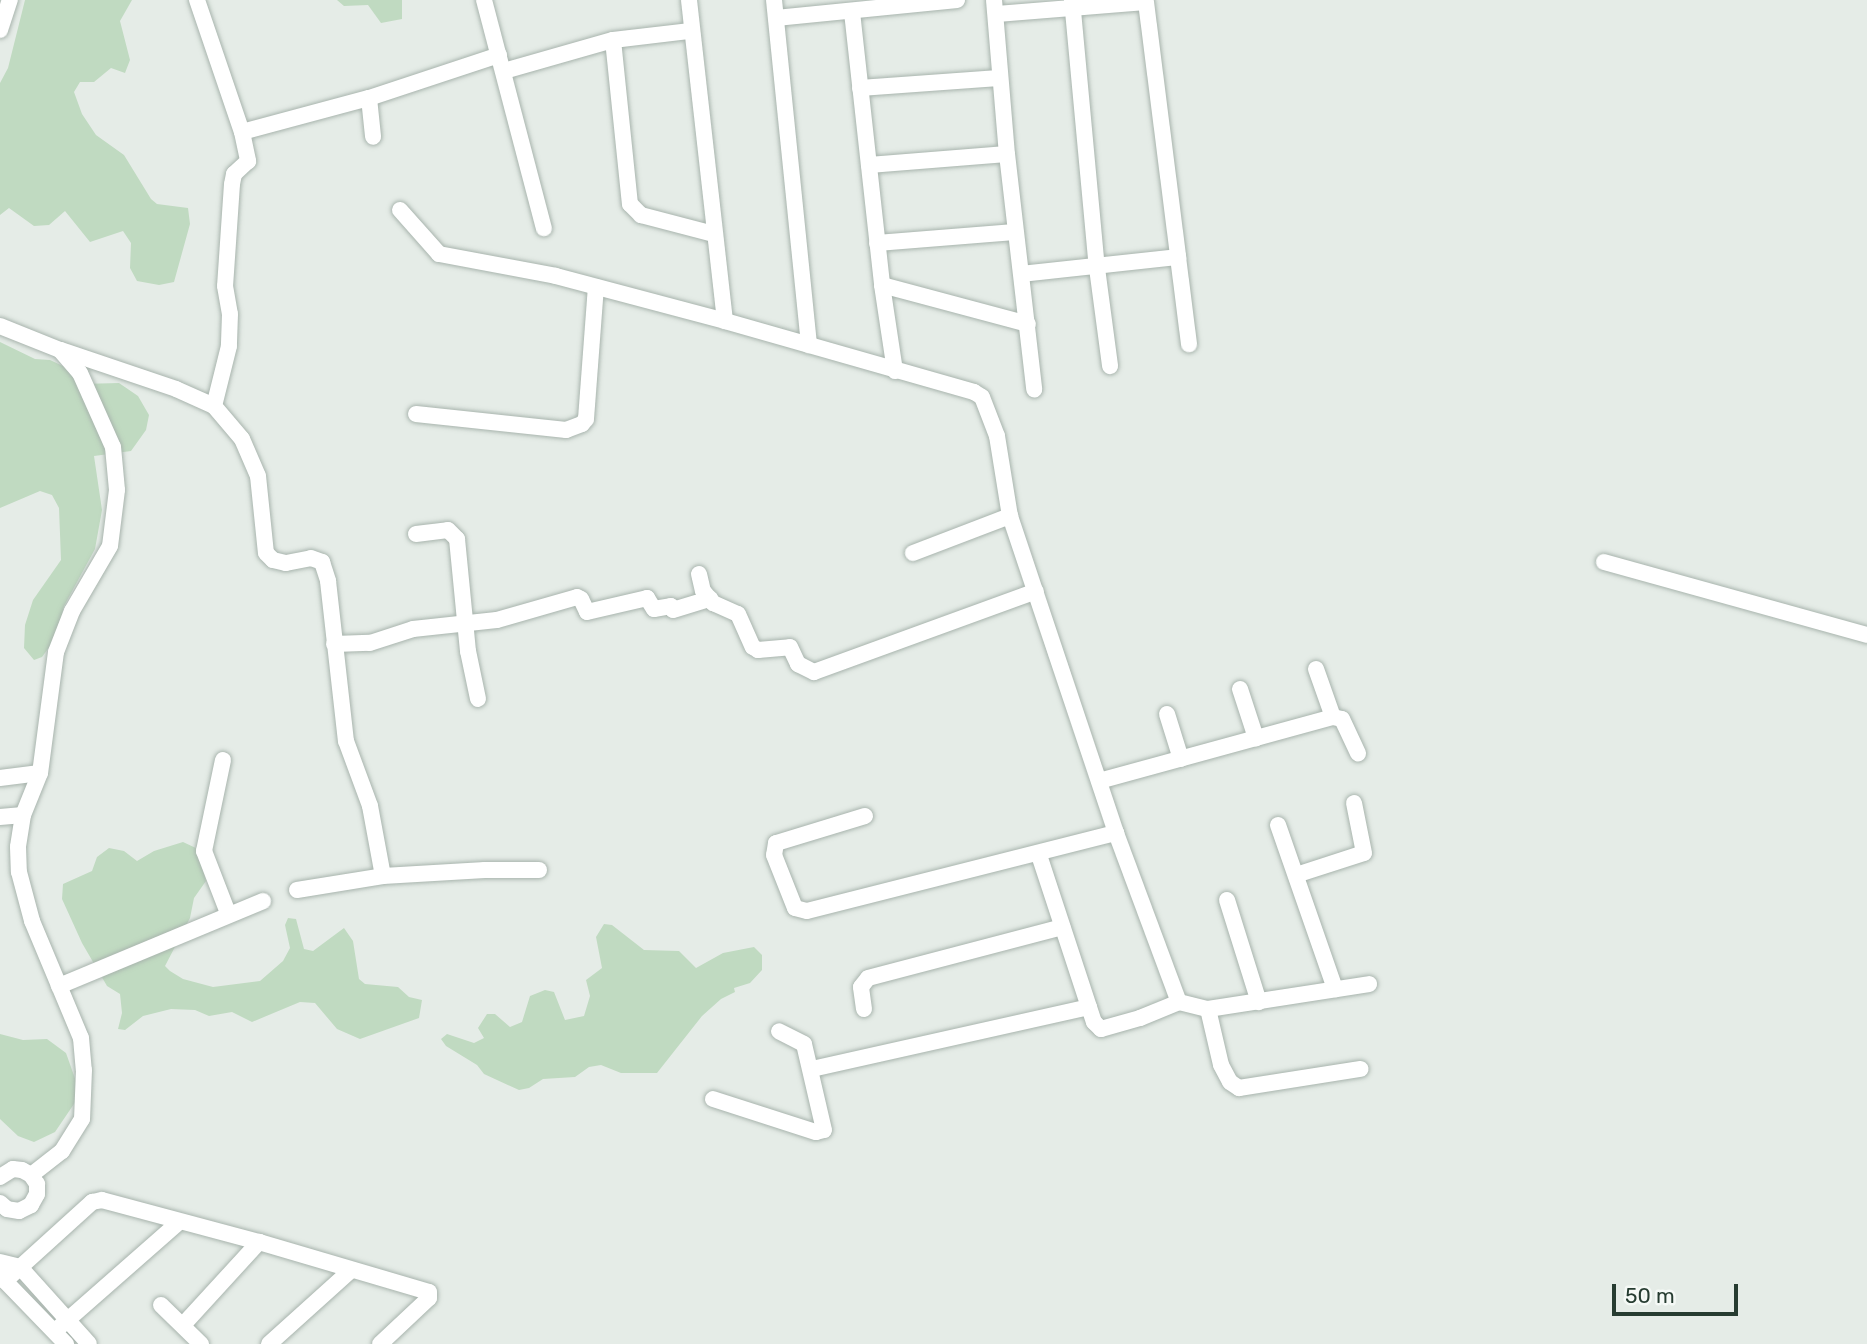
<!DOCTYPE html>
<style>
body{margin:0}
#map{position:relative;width:1867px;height:1344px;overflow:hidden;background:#e5ece7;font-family:Rubik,sans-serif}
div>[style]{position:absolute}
.green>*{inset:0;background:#c0dac1}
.roads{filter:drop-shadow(0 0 2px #a8b4ad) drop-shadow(0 0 2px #a8b4ad)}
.minor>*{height:16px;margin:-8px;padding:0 8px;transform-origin:8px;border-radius:8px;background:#fff}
span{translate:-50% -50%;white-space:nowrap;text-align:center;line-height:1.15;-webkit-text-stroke:7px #f5f9f6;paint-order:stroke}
.scale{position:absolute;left:1612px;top:1284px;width:126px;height:32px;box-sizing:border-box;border:4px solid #263c31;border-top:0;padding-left:9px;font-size:21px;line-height:24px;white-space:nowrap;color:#263c31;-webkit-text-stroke:5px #f5f9f6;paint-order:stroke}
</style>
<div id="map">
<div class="green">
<div style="clip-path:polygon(25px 0,132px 0,120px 21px,130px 60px,125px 73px,111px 68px,94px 82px,80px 82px,74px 92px,82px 114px,96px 135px,124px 155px,151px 199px,157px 204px,188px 208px,190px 224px,174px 282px,159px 285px,137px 281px,130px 268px,131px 243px,123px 231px,90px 242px,65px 211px,49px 225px,34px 226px,9px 208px,0 215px,0 83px,8px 68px)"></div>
<div style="clip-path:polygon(337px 0,402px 0,402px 19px,381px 23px,368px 5px,344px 6px)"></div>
<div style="clip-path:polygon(0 342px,35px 359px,50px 360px,65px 367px,81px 384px,119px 383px,138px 396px,149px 415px,146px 430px,131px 451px,94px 456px,102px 510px,95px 549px,64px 606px,56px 638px,42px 657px,34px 660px,24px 648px,25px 625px,33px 600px,61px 560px,59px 508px,52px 495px,40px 491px,0 508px)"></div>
<div style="clip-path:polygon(183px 842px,198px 849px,206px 881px,194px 898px,190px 918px,165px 966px,170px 971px,183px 979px,213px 987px,260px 981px,283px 961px,290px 948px,285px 925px,288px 918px,296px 919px,304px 949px,313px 951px,344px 928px,353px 941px,359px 979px,365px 984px,398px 987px,409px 997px,422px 1000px,419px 1018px,360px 1039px,337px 1029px,315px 1003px,300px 1002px,252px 1022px,232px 1012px,209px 1016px,195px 1010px,171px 1009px,143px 1016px,125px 1030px,118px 1029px,122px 1013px,120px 994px,107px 986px,82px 943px,62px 899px,63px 884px,92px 871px,97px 857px,109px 848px,124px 851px,137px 861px,154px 851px)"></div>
<div style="clip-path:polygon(604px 924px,612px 925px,644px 950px,679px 951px,696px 968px,723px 953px,754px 947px,762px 955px,762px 970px,750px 983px,734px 988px,735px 992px,721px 999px,702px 1016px,657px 1073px,621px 1073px,601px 1065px,589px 1067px,575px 1077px,543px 1079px,529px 1088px,519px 1090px,484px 1074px,477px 1065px,446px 1046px,441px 1039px,447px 1034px,474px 1043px,484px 1038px,478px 1028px,487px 1014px,495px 1014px,510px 1027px,522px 1022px,530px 996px,545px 990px,554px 992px,565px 1020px,584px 1016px,590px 996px,586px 980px,602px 968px,596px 937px)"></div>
<div style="clip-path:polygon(0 1034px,23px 1040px,47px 1039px,66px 1053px,78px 1087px,76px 1101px,55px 1132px,34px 1142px,18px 1136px,0 1119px)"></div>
</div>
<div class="roads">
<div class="minor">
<div style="left:197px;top:0;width:139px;rotate:71.2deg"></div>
<div style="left:242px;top:132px;width:30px;rotate:78deg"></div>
<div style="left:248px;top:161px;width:19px;rotate:137deg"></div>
<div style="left:234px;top:174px;width:10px;rotate:101deg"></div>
<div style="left:232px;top:184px;width:102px;rotate:93.9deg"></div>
<div style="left:225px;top:286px;width:28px;rotate:80deg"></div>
<div style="left:230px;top:314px;width:32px;rotate:92deg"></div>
<div style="left:229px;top:346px;width:62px;rotate:104deg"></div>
<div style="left:484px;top:0;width:236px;rotate:75.3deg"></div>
<div style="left:774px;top:0;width:347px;rotate:84.2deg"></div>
<div style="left:994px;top:0;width:155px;rotate:85.2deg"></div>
<div style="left:1007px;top:154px;width:237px;rotate:83.4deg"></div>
<div style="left:1072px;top:0;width:269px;rotate:84.7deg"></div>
<div style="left:1097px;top:268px;width:99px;rotate:82.4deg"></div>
<div style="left:852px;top:12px;width:275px;rotate:83.7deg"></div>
<div style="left:882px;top:285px;width:87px;rotate:81.4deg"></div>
<div style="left:997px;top:14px;width:149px;rotate:-4.6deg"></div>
<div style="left:1146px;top:2px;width:257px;rotate:82.8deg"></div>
<div style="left:1178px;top:257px;width:157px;rotate:173.8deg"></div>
<div style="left:776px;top:18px;width:182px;rotate:-5.7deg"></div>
<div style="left:0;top:30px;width:32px;rotate:-72deg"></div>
<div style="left:613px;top:40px;width:165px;rotate:84.1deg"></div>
<div style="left:630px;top:204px;width:16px;rotate:45deg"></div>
<div style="left:641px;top:215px;width:75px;rotate:14.6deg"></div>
<div style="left:504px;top:71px;width:113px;rotate:-15.9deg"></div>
<div style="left:613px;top:40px;width:78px;rotate:-6.7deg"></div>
<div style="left:860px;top:88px;width:139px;rotate:-4.1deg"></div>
<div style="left:369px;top:98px;width:39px;rotate:84deg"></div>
<div style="left:242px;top:132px;width:131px;rotate:-15deg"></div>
<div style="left:369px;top:98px;width:137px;rotate:-18.3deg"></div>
<div style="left:869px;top:165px;width:138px;rotate:-4.6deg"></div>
<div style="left:400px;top:210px;width:59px;rotate:48.4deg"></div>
<div style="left:439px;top:254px;width:119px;rotate:10.6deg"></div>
<div style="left:556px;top:276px;width:175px;rotate:14.9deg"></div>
<div style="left:725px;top:321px;width:323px;rotate:-96.4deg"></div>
<div style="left:877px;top:243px;width:138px;rotate:-4.6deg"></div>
<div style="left:1178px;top:257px;width:88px;rotate:82.8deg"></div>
<div style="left:882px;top:285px;width:151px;rotate:15deg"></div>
<div style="left:725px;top:321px;width:259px;rotate:15.9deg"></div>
<div style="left:974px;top:392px;width:9px;rotate:32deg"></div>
<div style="left:982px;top:397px;width:42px;rotate:69deg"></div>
<div style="left:997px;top:436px;width:81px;rotate:80.8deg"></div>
<div style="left:1010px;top:516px;width:334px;rotate:71.5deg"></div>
<div style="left:1116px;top:833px;width:180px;rotate:69.6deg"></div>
<div style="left:0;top:326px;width:65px;rotate:21.8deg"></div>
<div style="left:60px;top:350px;width:30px;rotate:49deg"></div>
<div style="left:80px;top:373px;width:81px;rotate:66deg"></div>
<div style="left:113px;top:447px;width:43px;rotate:84.7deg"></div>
<div style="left:117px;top:490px;width:56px;rotate:97.1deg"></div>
<div style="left:110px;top:546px;width:75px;rotate:120.3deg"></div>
<div style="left:72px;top:611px;width:44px;rotate:111.3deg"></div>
<div style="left:56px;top:652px;width:122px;rotate:97.5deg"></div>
<div style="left:40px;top:773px;width:45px;rotate:112deg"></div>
<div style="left:23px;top:815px;width:32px;rotate:99deg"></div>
<div style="left:18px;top:847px;width:25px;rotate:88deg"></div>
<div style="left:19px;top:872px;width:51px;rotate:75.1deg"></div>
<div style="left:32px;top:921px;width:127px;rotate:67.3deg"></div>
<div style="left:81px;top:1038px;width:32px;rotate:85deg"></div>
<div style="left:84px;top:1070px;width:49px;rotate:92.3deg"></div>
<div style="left:82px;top:1119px;width:38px;rotate:122deg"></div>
<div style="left:62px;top:1151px;width:39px;rotate:142deg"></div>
<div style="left:61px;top:350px;width:121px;rotate:18.7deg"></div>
<div style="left:176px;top:389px;width:42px;rotate:24.1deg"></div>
<div style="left:214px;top:406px;width:43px;rotate:49.7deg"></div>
<div style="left:242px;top:439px;width:40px;rotate:66.6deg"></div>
<div style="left:258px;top:476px;width:77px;rotate:84.1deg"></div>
<div style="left:266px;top:553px;width:10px;rotate:45deg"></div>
<div style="left:273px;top:560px;width:13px;rotate:13deg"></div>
<div style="left:286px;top:563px;width:25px;rotate:-11deg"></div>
<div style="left:311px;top:558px;width:12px;rotate:20deg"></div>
<div style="left:322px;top:562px;width:20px;rotate:72deg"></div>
<div style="left:328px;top:581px;width:161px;rotate:83.6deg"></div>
<div style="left:346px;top:741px;width:69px;rotate:69.7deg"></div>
<div style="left:370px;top:806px;width:71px;rotate:79.5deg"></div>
<div style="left:383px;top:876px;width:102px;rotate:-3.4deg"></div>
<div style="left:485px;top:870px;width:54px"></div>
<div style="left:416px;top:414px;width:151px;rotate:6.1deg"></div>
<div style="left:566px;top:430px;width:17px;rotate:-21deg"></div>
<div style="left:582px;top:424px;width:6px;rotate:-51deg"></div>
<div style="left:586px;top:419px;width:132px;rotate:-85.7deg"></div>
<div style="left:416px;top:534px;width:32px;rotate:-7deg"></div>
<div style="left:448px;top:530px;width:13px;rotate:45deg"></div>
<div style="left:457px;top:539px;width:113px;rotate:84.4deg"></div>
<div style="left:468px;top:651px;width:49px;rotate:78.2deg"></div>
<div style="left:913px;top:553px;width:104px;rotate:-20.9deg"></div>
<div style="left:1604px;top:562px;width:273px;rotate:15.5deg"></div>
<div style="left:699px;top:574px;width:17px;rotate:77deg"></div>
<div style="left:703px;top:591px;width:16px;rotate:50deg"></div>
<div style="left:713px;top:603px;width:27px;rotate:24deg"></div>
<div style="left:738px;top:614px;width:36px;rotate:66deg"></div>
<div style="left:753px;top:647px;width:6px;rotate:31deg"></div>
<div style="left:758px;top:650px;width:32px;rotate:-5deg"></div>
<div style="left:790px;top:647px;width:19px;rotate:65deg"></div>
<div style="left:798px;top:664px;width:18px;rotate:27deg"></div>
<div style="left:814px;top:672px;width:236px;rotate:-20deg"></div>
<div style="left:334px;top:644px;width:36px;rotate:-2deg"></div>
<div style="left:370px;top:643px;width:45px;rotate:-18deg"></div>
<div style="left:413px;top:629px;width:84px;rotate:-6.1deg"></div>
<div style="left:497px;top:620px;width:83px;rotate:-16deg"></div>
<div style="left:577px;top:597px;width:4px;rotate:27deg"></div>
<div style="left:581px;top:599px;width:14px;rotate:65deg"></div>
<div style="left:587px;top:612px;width:62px;rotate:-13.1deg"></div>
<div style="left:647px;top:598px;width:13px;rotate:58deg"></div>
<div style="left:654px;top:609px;width:17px;rotate:-10deg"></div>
<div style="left:671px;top:606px;width:4px;rotate:63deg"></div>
<div style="left:673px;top:610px;width:39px;rotate:-17deg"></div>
<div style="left:1316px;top:669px;width:51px;rotate:70.5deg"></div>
<div style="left:1240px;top:689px;width:52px;rotate:71.9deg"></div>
<div style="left:1167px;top:714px;width:47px;rotate:72.7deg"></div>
<div style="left:223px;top:760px;width:93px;rotate:101.8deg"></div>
<div style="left:204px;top:851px;width:66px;rotate:68.8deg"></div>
<div style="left:0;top:778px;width:40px;rotate:-7.1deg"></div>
<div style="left:1099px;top:781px;width:243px;rotate:-15.3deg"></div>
<div style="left:1333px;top:717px;width:9px;rotate:13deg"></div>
<div style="left:1342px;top:719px;width:38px;rotate:65deg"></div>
<div style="left:865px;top:816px;width:93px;rotate:163.1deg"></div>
<div style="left:776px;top:843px;width:12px;rotate:99deg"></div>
<div style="left:774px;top:855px;width:57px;rotate:68.4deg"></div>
<div style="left:795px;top:908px;width:12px;rotate:14deg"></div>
<div style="left:807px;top:911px;width:319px;rotate:-14.2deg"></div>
<div style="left:0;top:817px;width:23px;rotate:-5deg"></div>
<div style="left:1278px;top:825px;width:174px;rotate:70.8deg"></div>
<div style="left:1039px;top:855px;width:176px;rotate:71.8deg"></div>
<div style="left:1094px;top:1022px;width:10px;rotate:45deg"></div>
<div style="left:1101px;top:1029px;width:41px;rotate:-15.8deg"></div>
<div style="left:1140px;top:1018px;width:42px;rotate:-22.3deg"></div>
<div style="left:1179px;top:1002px;width:30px;rotate:14deg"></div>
<div style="left:1208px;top:1009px;width:163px;rotate:-8.8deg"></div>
<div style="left:1296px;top:875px;width:71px;rotate:-17.9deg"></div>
<div style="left:1364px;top:853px;width:51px;rotate:-101.3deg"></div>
<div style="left:297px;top:890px;width:87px;rotate:-9.2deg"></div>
<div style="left:1227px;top:900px;width:107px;rotate:72.6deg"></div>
<div style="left:59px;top:986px;width:221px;rotate:-22.6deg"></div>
<div style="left:864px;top:1009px;width:22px;rotate:-98deg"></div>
<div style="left:861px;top:987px;width:11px;rotate:-52deg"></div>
<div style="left:868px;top:978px;width:201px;rotate:-14.7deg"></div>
<div style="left:1208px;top:1009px;width:57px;rotate:76.9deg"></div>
<div style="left:1221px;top:1065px;width:19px;rotate:62deg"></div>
<div style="left:1230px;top:1082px;width:11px;rotate:34deg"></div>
<div style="left:1239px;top:1088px;width:123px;rotate:-8.9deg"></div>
<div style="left:812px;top:1069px;width:284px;rotate:-12.6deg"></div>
<div style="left:713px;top:1099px;width:108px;rotate:17.8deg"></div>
<div style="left:816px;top:1132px;width:8px;rotate:-14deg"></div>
<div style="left:824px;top:1130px;width:88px;rotate:-103.1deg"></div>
<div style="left:804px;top:1044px;width:28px;rotate:-153deg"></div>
<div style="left:0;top:1177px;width:15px;rotate:-32deg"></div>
<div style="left:13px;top:1169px;width:9px;rotate:6deg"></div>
<div style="left:22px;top:1170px;width:10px;rotate:29deg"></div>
<div style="left:31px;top:1175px;width:11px;rotate:56deg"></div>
<div style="left:37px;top:1184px;width:10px;rotate:90deg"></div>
<div style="left:37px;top:1194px;width:13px;rotate:119deg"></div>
<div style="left:31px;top:1205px;width:13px;rotate:153deg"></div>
<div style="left:19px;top:1211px;width:12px;rotate:-171deg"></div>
<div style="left:7px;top:1209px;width:9px;rotate:-139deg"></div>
<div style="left:0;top:1262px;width:21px;rotate:14deg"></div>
<div style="left:20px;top:1267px;width:103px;rotate:48.1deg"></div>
<div style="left:3px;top:1274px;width:7px;rotate:74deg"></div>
<div style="left:5px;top:1281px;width:88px;rotate:45.9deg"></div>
<div style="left:5px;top:1281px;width:118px;rotate:-42.2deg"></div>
<div style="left:92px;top:1202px;width:10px;rotate:-11deg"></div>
<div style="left:102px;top:1200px;width:163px;rotate:15deg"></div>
<div style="left:259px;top:1242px;width:177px;rotate:16.4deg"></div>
<div style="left:429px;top:1292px;width:6px;rotate:90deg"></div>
<div style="left:429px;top:1298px;width:67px;rotate:136.8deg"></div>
<div style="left:161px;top:1305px;width:56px;rotate:44.3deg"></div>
<div style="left:183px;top:1325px;width:113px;rotate:-47.5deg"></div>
<div style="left:55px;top:1331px;width:164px;rotate:-41.3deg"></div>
<div style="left:269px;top:1344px;width:109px;rotate:-42deg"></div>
</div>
</div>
<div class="scale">50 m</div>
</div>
